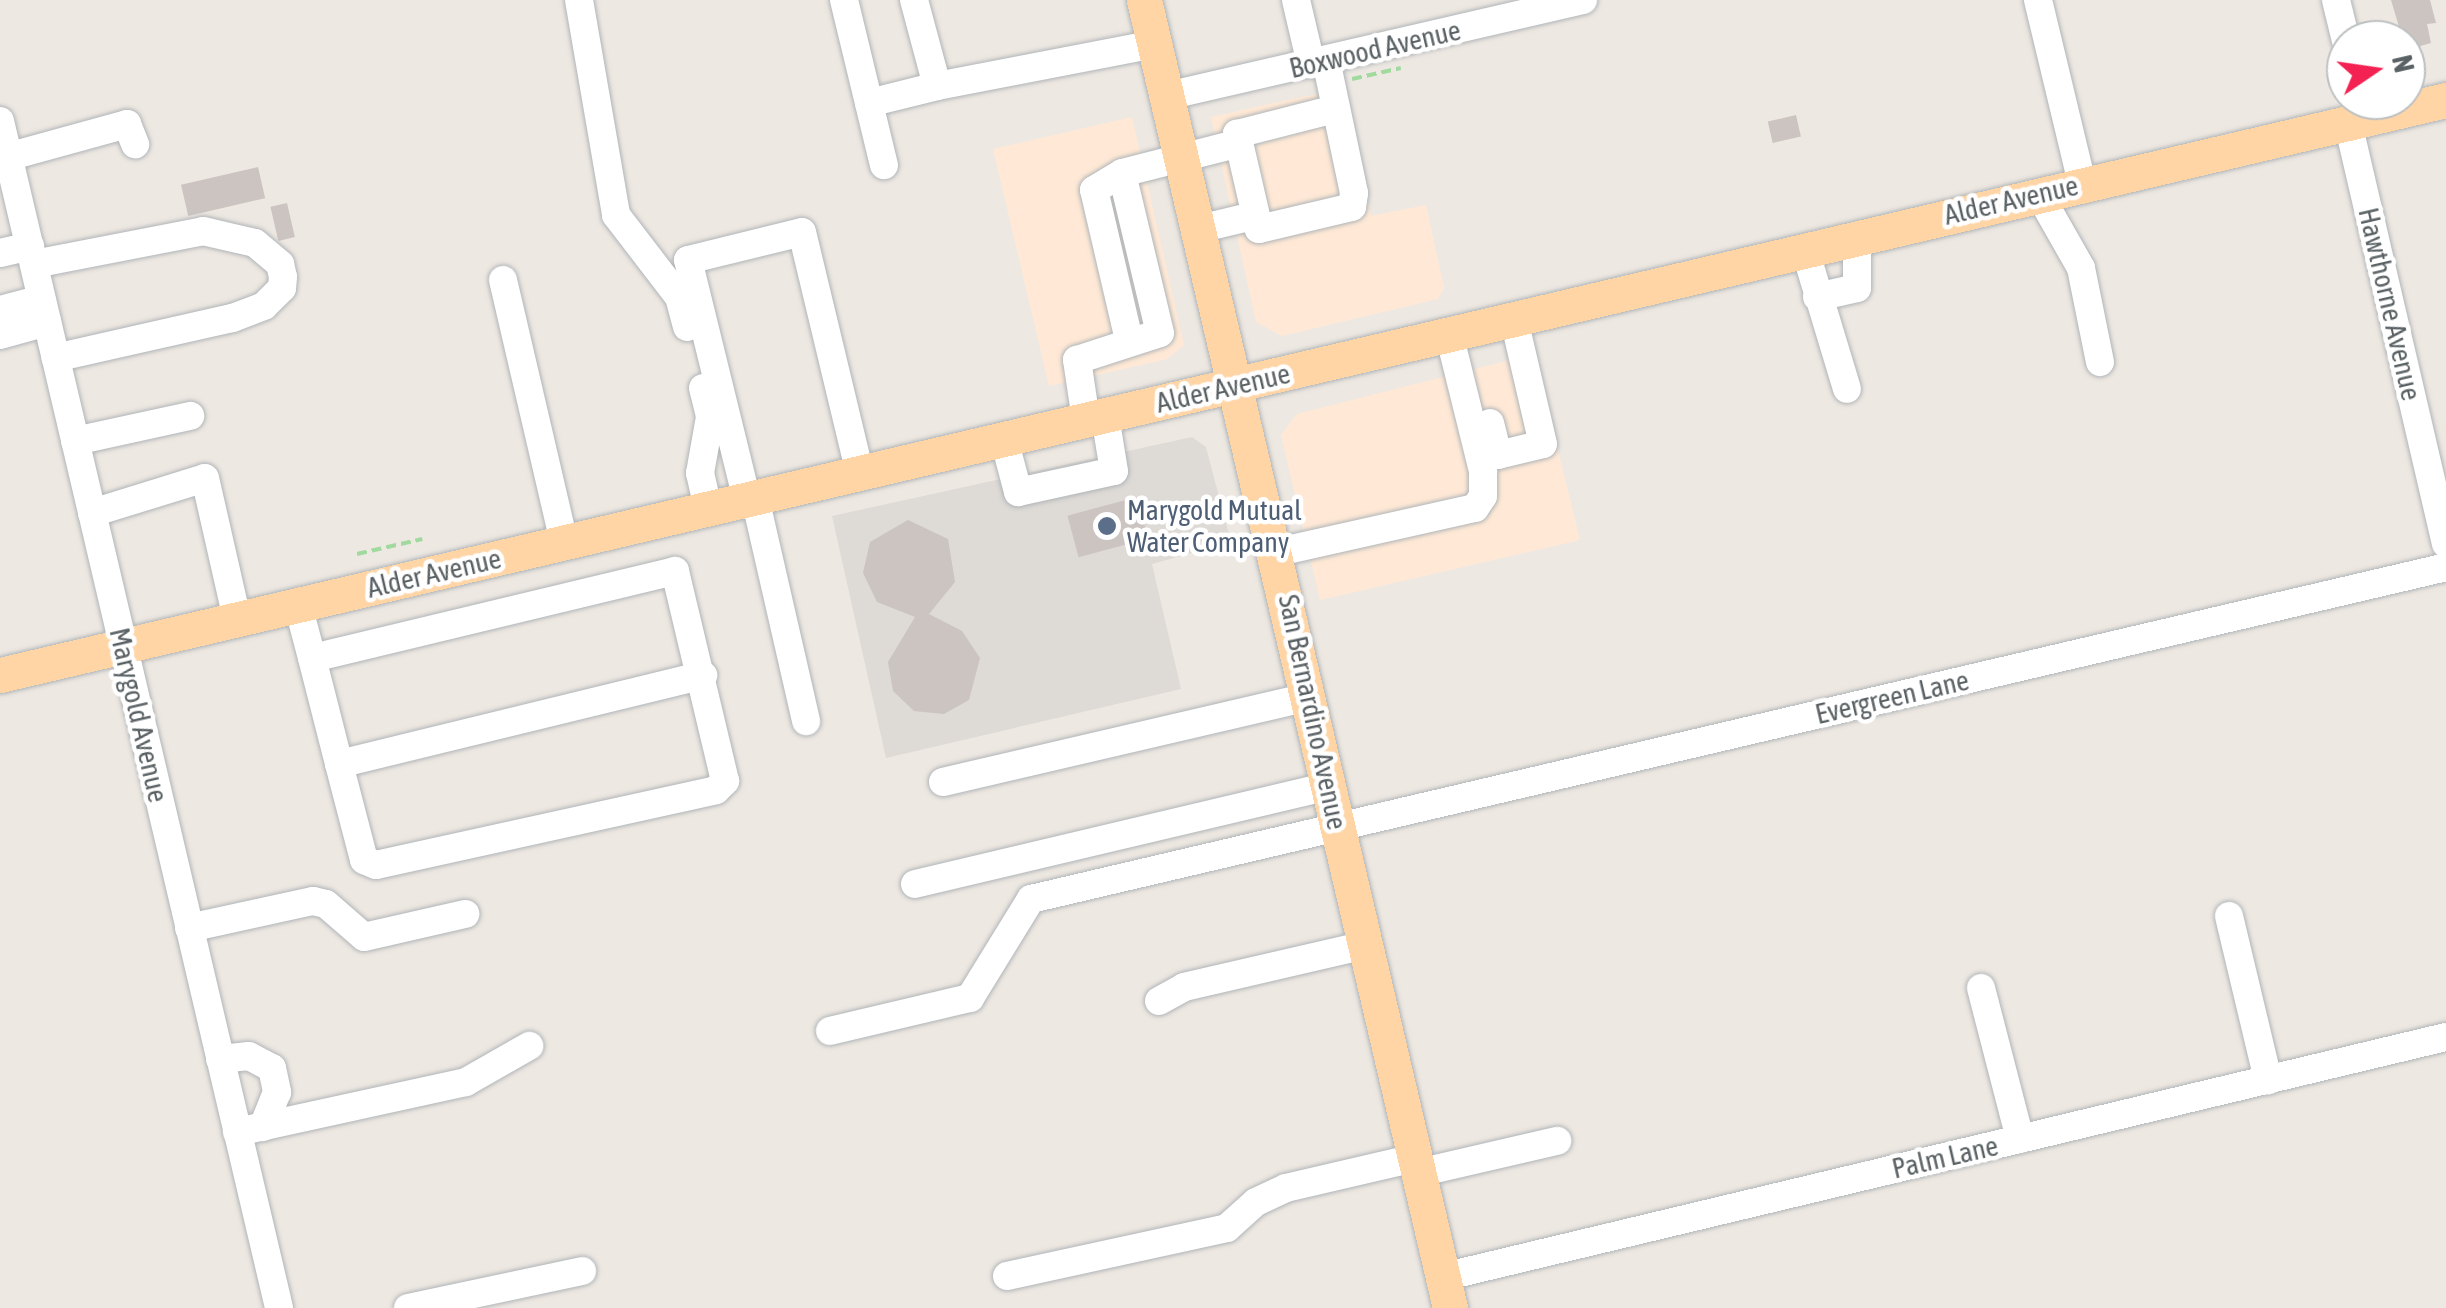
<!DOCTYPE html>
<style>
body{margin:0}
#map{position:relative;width:2446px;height:1308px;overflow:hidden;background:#eee8e2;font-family:"Asap Condensed",sans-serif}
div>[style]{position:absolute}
.commercial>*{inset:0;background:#ffe9d6}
.industrial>*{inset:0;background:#dedad6}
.building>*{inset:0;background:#cbc4c1;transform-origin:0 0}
.path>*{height:4px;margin-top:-2px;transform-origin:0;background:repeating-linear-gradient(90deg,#a1da9e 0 10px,transparent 0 15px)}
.roads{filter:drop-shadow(0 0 2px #b0b5b8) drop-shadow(0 0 2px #b0b5b8)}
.minor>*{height:28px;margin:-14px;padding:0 14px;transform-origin:14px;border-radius:14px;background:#fff}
.major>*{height:35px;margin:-17.5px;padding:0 17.5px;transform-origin:17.5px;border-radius:17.5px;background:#ffd5a6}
.dots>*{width:28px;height:28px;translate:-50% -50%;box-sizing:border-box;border:5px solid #fff;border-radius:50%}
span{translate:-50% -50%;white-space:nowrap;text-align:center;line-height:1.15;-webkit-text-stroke:9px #fff;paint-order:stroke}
.street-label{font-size:28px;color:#5a6164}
.service-label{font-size:28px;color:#4e5e75}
.left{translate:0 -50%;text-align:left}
.north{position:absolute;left:2326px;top:20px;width:100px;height:100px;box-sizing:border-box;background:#fff;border:2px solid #bdc0c1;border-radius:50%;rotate:77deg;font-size:28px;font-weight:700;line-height:40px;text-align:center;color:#5a6164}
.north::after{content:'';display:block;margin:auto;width:35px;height:45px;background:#f42252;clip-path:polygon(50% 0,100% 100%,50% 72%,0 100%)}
</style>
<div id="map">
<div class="commercial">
<div style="clip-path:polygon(1343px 88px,1371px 216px,1426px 205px,1444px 288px,1438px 299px,1282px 336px,1256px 322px,1211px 117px)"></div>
<div style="clip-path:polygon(1132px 117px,1184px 345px,1167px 359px,1049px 386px,993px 149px)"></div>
<div style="clip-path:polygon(1534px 354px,1580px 540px,1320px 600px,1281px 435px,1297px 414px)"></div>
</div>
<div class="industrial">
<div style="clip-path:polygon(1192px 437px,1206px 447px,1231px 542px,1152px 564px,1181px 689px,886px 758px,832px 516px)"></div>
</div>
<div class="building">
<div style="clip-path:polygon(2391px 0,2430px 0,2436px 23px,2427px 24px,2431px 43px,2406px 50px)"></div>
<div style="left:1796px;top:115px;width:22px;height:29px;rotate:77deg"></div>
<div style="left:258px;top:167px;width:32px;height:79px;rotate:77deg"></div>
<div style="left:287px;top:203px;width:35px;height:17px;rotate:77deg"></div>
<div style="left:1137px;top:497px;width:43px;height:72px;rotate:75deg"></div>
<div style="clip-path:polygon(908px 520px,948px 539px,955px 582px,929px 614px,962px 631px,980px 658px,969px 700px,944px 714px,914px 711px,893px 691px,888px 662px,915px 617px,877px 602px,863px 573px,870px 542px)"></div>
</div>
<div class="path">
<div style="left:1352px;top:79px;width:50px;rotate:-12.7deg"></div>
<div style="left:357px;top:554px;width:67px;rotate:-13deg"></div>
</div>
<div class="roads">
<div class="minor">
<div style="left:579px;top:0;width:218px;rotate:80.2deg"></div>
<div style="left:616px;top:215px;width:103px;rotate:52.5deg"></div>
<div style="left:679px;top:297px;width:31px;rotate:75deg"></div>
<div style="left:844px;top:0;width:170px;rotate:76.4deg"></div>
<div style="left:914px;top:0;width:89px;rotate:75deg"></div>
<div style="left:937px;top:86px;width:222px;rotate:-10.9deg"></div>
<div style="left:1296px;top:0;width:66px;rotate:76.8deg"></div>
<div style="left:2038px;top:0;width:188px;rotate:76.5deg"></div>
<div style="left:2336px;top:0;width:42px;rotate:76.3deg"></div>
<div style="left:1326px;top:60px;width:136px;rotate:78.1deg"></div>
<div style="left:1354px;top:193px;width:14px;rotate:98deg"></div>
<div style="left:1352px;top:207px;width:96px;rotate:166.7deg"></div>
<div style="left:1259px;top:229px;width:98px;rotate:-103deg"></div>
<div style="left:1237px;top:134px;width:101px;rotate:-14.3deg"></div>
<div style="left:1167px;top:96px;width:427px;rotate:-13deg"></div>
<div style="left:869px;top:103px;width:70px;rotate:-14deg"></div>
<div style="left:0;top:121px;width:1219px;rotate:76.77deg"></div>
<div style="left:2348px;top:123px;width:432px;rotate:76.9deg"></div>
<div style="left:0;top:159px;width:132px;rotate:-15.4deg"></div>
<div style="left:127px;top:124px;width:22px;rotate:68deg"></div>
<div style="left:2039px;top:194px;width:85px;rotate:60.4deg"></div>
<div style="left:2081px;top:268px;width:96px;rotate:78.6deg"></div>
<div style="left:1199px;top:229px;width:56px;rotate:-13.5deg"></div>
<div style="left:1805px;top:250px;width:145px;rotate:73.2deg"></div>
<div style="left:0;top:253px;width:31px;rotate:-13deg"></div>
<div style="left:34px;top:264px;width:172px;rotate:-11deg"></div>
<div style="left:203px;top:231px;width:53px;rotate:13deg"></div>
<div style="left:255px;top:243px;width:33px;rotate:40deg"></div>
<div style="left:280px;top:264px;width:13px;rotate:77deg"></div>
<div style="left:283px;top:277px;width:11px;rotate:95deg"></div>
<div style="left:282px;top:288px;width:25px;rotate:135deg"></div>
<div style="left:264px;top:306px;width:34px;rotate:159deg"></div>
<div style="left:232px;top:318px;width:181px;rotate:167.3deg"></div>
<div style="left:503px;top:280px;width:269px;rotate:76.9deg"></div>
<div style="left:1817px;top:297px;width:41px;rotate:-12.7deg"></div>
<div style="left:1857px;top:288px;width:51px;rotate:-90deg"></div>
<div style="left:0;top:310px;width:43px;rotate:-14.7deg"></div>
<div style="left:0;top:335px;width:49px;rotate:-15.5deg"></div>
<div style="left:1129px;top:340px;width:154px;rotate:-103.1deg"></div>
<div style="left:1094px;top:190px;width:33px;rotate:-31deg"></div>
<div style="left:1122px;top:173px;width:118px;rotate:-14.3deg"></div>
<div style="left:703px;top:388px;width:30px;rotate:76deg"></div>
<div style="left:710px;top:417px;width:57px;rotate:100.1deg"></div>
<div style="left:700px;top:473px;width:36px;rotate:77deg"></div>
<div style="left:1086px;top:420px;width:61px;rotate:-98.5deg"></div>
<div style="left:1077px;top:360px;width:87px;rotate:-18deg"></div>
<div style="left:1160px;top:333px;width:164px;rotate:-103.4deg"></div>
<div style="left:1490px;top:423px;width:33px;rotate:76deg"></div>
<div style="left:1498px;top:455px;width:46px;rotate:-13.7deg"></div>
<div style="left:1543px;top:444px;width:128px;rotate:-103.1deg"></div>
<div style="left:1004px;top:439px;width:55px;rotate:75.2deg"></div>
<div style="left:1018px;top:492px;width:98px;rotate:-12.3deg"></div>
<div style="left:1114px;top:471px;width:56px;rotate:-99.3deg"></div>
<div style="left:75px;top:441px;width:118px;rotate:-12.3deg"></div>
<div style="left:755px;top:498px;width:229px;rotate:77.1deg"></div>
<div style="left:747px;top:500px;width:247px;rotate:-103.8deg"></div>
<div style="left:688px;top:260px;width:117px;rotate:-13.8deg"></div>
<div style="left:802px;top:232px;width:248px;rotate:76.5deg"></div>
<div style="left:92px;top:513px;width:118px;rotate:-17.2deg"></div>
<div style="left:205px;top:478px;width:145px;rotate:77.2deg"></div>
<div style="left:1278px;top:552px;width:202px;rotate:-12.6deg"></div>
<div style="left:1475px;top:508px;width:14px;rotate:-56deg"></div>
<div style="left:1483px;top:496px;width:25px;rotate:-90deg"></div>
<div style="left:1483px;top:471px;width:141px;rotate:-103.9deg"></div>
<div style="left:298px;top:605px;width:55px;rotate:75.2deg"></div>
<div style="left:312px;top:658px;width:109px;rotate:75.7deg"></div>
<div style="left:339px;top:764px;width:99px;rotate:75.4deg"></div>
<div style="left:364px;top:860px;width:13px;rotate:23deg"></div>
<div style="left:376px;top:865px;width:348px;rotate:-12.4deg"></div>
<div style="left:716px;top:790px;width:13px;rotate:-45deg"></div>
<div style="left:725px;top:781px;width:216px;rotate:-103.4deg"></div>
<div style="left:675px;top:571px;width:373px;rotate:166.5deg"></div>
<div style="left:339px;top:764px;width:375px;rotate:-13.7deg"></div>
<div style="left:943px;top:782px;width:375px;rotate:-13.1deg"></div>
<div style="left:915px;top:884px;width:424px;rotate:-13.3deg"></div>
<div style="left:2229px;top:916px;width:169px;rotate:76.6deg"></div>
<div style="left:189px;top:928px;width:127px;rotate:-12.3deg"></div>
<div style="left:313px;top:901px;width:13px;rotate:13deg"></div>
<div style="left:326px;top:904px;width:50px;rotate:41deg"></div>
<div style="left:364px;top:937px;width:104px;rotate:-12.8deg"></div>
<div style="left:1981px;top:988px;width:156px;rotate:75.5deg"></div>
<div style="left:1159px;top:1001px;width:29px;rotate:-29deg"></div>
<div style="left:1184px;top:987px;width:187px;rotate:-13deg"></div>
<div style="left:830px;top:1031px;width:144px;rotate:-13.3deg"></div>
<div style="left:970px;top:998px;width:116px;rotate:-58.4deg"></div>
<div style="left:1031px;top:899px;width:1453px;rotate:-13.2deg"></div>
<div style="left:220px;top:1059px;width:29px;rotate:-6deg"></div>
<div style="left:249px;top:1056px;width:26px;rotate:28deg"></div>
<div style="left:272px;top:1068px;width:25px;rotate:78deg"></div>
<div style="left:277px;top:1092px;width:38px;rotate:112deg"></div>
<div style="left:237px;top:1132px;width:234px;rotate:-12.3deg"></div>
<div style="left:466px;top:1082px;width:73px;rotate:-29.7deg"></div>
<div style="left:1418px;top:1173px;width:143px;rotate:-13deg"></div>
<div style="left:1007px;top:1276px;width:225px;rotate:-12.3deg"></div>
<div style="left:1227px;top:1228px;width:39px;rotate:-42deg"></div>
<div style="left:1256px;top:1202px;width:33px;rotate:-25deg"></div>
<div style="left:1286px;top:1188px;width:132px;rotate:-13.1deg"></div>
<div style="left:1443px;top:1277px;width:1031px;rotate:-13.46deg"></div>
<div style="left:408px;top:1308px;width:178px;rotate:-12deg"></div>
</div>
<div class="major">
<div style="left:1144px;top:0;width:1343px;rotate:76.83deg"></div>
<div style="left:0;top:675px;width:2513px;rotate:-13.23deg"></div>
</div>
</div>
<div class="dots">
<div style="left:1107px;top:526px;background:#5c6f8a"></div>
</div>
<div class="street-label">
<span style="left:1375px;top:49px;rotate:-13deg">Boxwood Avenue</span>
<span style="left:2011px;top:200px;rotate:-13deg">Alder Avenue</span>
<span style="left:2390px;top:304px;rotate:77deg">Hawthorne Avenue</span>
<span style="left:1223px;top:388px;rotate:-13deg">Alder Avenue</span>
<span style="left:434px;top:573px;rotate:-13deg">Alder Avenue</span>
<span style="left:1892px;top:697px;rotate:-13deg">Evergreen Lane</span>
<span style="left:1313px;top:712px;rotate:78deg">San Bernardino Avenue</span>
<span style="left:139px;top:715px;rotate:77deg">Marygold Avenue</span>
<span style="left:1945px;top:1157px;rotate:-13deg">Palm Lane</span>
</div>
<div class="service-label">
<span class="left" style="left:1127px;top:526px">Marygold Mutual<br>Water Company</span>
</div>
<div class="north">N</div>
</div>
